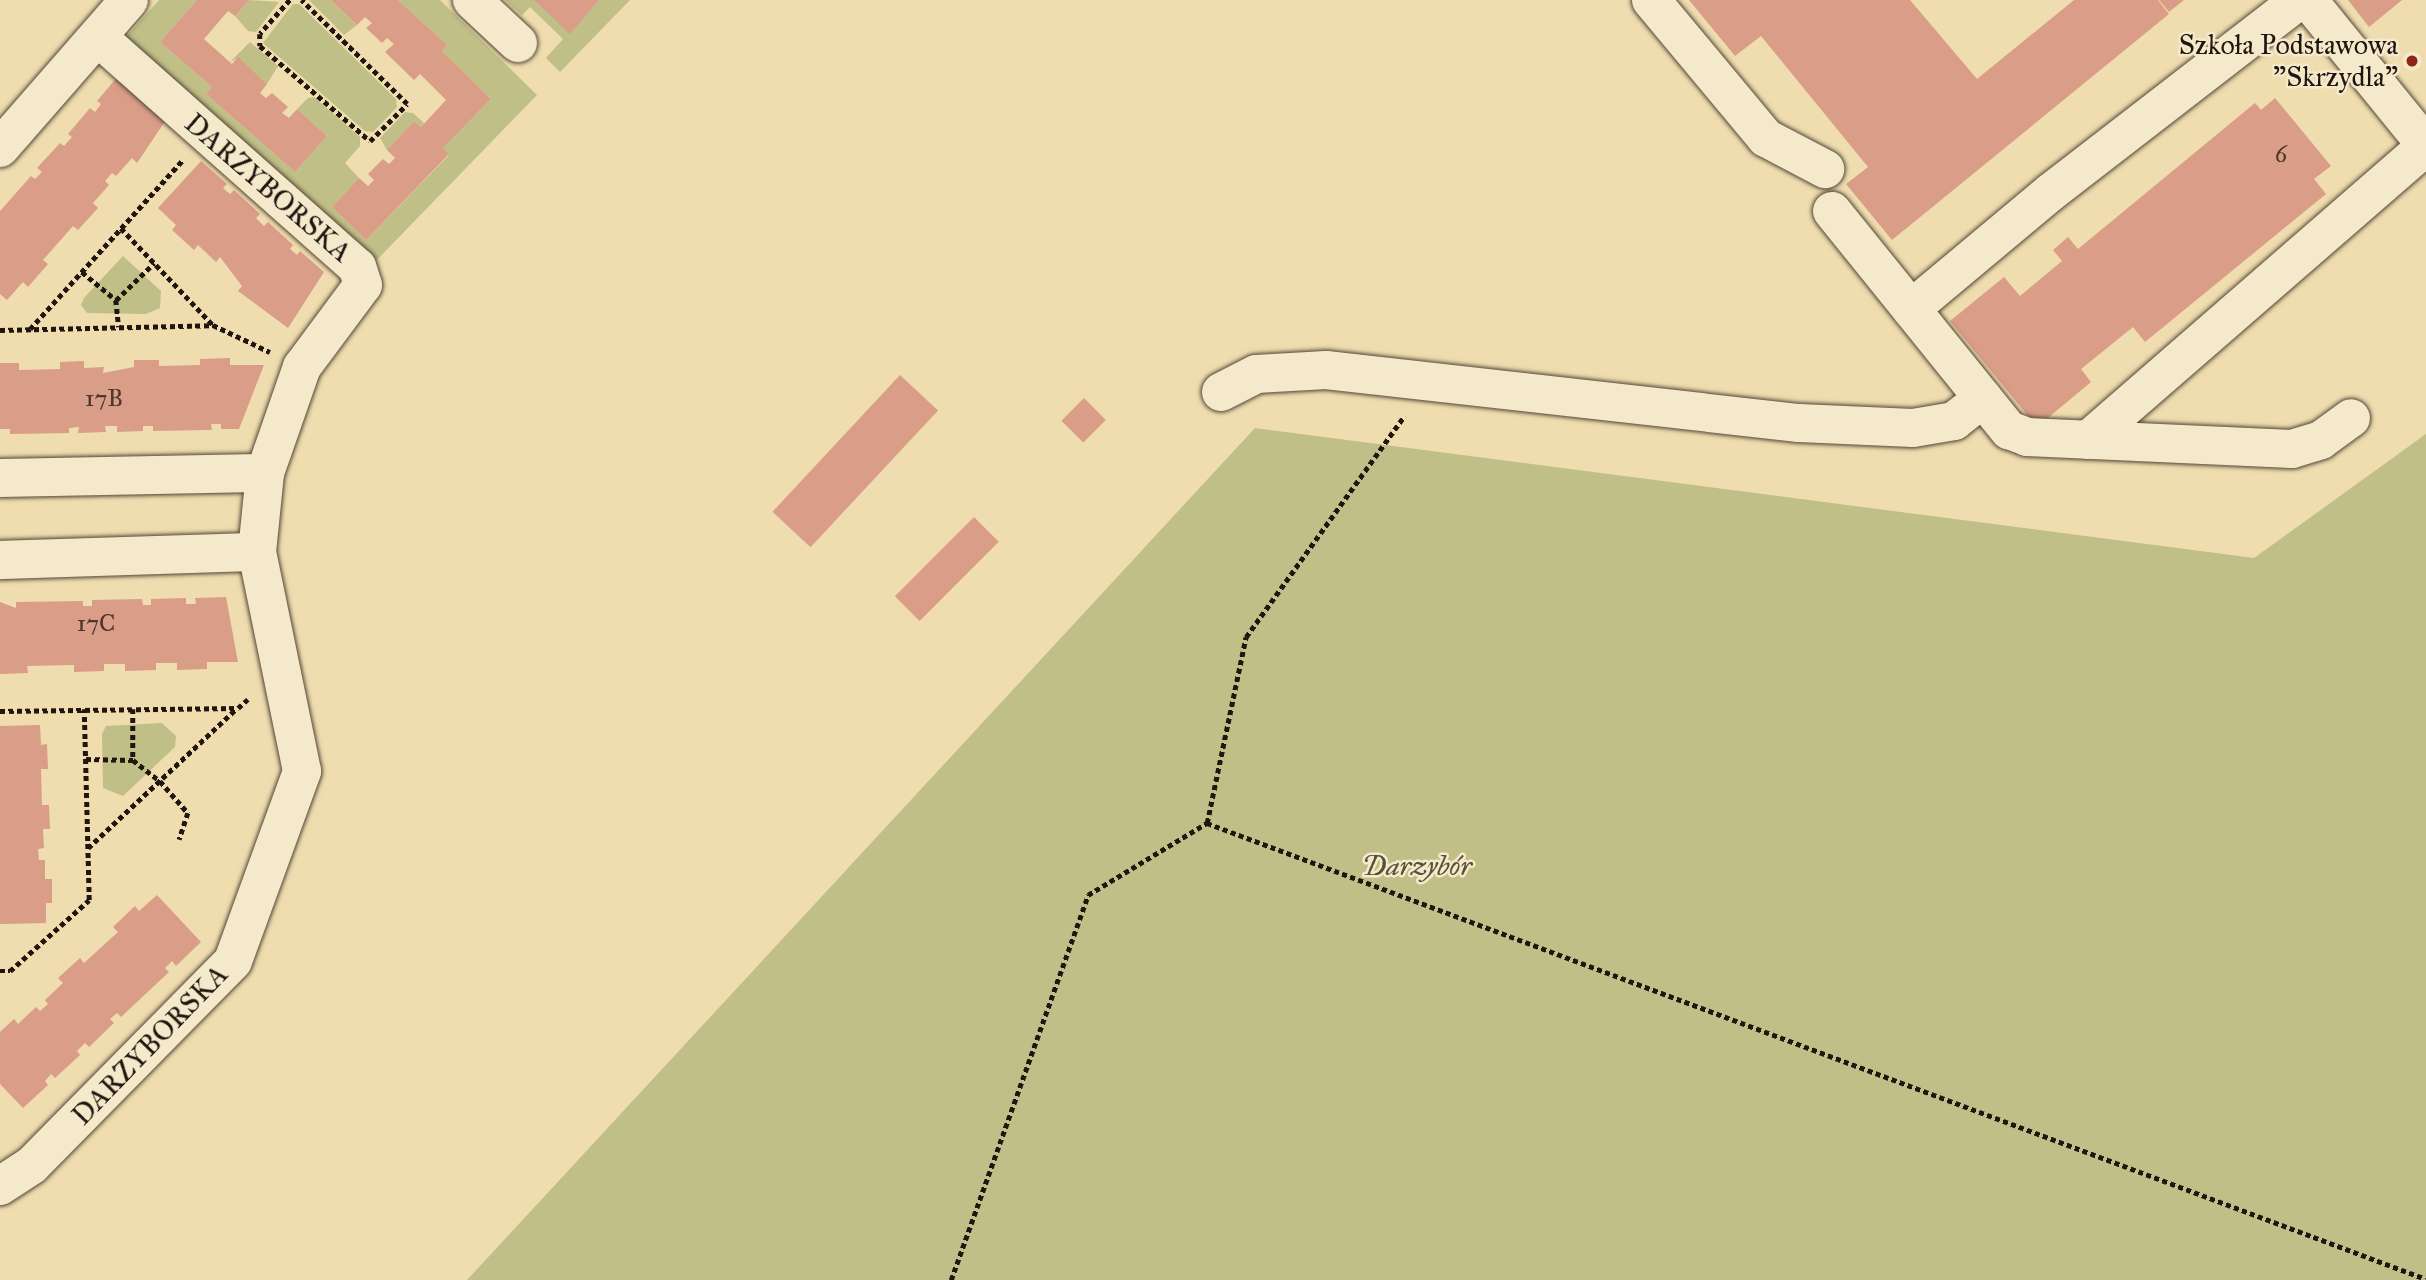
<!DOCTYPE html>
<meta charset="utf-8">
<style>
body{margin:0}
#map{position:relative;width:2426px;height:1280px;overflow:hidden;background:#efddaf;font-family:"IM FELL Great Primer",serif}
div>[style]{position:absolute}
.green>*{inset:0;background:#bfbf87}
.building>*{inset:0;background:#d99d88;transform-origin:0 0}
.path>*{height:4.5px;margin-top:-2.25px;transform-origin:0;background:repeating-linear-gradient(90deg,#20150f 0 5px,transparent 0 8.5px)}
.roads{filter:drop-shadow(0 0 2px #544737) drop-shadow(0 0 2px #544737)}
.minor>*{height:38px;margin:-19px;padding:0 19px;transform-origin:19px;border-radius:19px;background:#f5e9cb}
.dots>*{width:19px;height:19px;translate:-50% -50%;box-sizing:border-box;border:4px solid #f5e9cb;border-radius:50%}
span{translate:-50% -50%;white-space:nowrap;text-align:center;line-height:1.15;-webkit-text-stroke:5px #f5e9cb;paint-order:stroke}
.number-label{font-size:24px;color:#4e372d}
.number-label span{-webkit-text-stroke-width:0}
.poi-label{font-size:28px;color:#20150f}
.right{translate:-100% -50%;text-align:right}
.street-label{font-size:28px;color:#20150f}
.park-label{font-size:28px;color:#585039;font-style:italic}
</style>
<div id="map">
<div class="green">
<div style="clip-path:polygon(159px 0,197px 0,160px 42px,212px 87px,206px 94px,295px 172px,327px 136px,297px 109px,308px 98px,314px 97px,360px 137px,360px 146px,345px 163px,359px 178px,332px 207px,366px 240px,449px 155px,443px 148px,491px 99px,442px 51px,447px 45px,398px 0,440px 0,537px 95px,368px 269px,120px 44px)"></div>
<div style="clip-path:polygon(249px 0,279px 2px,256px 32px,248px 31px,235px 16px)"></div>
<div style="clip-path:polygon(309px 0,331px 0,357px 25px,344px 35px)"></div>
<div style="clip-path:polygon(505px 0,536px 0,570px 33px,599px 0,630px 0,560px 72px,546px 58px,563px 39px,530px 7px,522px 15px)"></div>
<div style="clip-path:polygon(293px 4px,299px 4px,396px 99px,397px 107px,373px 132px,365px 131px,263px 43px)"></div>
<div style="clip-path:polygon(250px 42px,278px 66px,267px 84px,238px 58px,230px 62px)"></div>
<div style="clip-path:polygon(405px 112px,413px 113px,424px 123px,421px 127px,414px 121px,387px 150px,380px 138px)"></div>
<div style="clip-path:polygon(123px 256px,161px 291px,160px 308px,146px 314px,87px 313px,81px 305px,84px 298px)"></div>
<div style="clip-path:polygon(1255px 428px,2254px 558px,2426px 434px,2426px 1280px,467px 1280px)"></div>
<div style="clip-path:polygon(162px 723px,176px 736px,175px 747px,123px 796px,103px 788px,102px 734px,106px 726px)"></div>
</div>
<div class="building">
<div style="clip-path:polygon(197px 0,249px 0,235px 16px,228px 11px,204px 39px,232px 64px,238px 57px,267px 84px,260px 93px,266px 98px,272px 93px,288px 107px,282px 113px,289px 118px,297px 109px,327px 136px,295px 172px,206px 94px,212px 87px,160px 42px)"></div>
<div style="clip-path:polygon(331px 0,398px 0,447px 45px,442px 51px,491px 99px,443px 148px,449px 154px,366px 240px,332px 207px,359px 178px,368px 186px,374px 180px,368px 174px,383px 159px,389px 164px,395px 158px,387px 150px,414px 121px,421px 127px,446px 100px,420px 74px,414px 80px,385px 52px,394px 44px,387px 38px,382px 43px,366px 28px,372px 23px,365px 17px,357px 25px)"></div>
<div style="clip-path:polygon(534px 0,599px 0,570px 34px)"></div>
<div style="clip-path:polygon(1689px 0,1910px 0,1977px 79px,2074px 0,2158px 0,2169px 14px,1892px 240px,1846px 184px,1868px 167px,1761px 36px,1735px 56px)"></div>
<div style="clip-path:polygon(2159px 0,2184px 0,2169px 12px)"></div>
<div style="clip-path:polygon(2348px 0,2402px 0,2369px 27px)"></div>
<div style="clip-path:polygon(119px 75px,168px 117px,137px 163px,132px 158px,116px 176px,112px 173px,105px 181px,109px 185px,93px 203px,98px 208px,78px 230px,73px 226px,43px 260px,48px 264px,28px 287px,23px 282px,7px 300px,0 294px,0 211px,31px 176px,35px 179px,42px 172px,37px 168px,60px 143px,64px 146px,72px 137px,68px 134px,90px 108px,95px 112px,101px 104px,97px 101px)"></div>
<div style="clip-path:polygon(2275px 98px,2331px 166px,2314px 179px,2326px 194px,2145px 342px,2133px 327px,2081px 369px,2091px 382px,2037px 427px,1950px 321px,2004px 277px,2020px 296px,2062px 261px,2053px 250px,2068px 237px,2078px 249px,2255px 103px,2261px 110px)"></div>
<div style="clip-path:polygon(201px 161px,227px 184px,223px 188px,230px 194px,234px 190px,260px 214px,256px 218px,264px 226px,268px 222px,293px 245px,290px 249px,297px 255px,300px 251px,324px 272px,288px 328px,238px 291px,242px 286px,220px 257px,216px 262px,198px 245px,194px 250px,172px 230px,176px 225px,158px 208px)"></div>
<div style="clip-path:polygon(230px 358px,230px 365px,264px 365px,239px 429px,221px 429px,221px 424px,211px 424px,212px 430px,153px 431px,153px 426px,143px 426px,143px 431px,117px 432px,117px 426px,105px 426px,106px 432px,78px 433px,79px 427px,69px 428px,69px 433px,10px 434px,10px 429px,0 429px,0 363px,19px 363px,19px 370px,60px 369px,60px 362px,84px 361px,84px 368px,104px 367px,103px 373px,134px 367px,134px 360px,159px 360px,159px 366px,200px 365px,200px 359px)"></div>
<div style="left:900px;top:375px;width:52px;height:187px;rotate:43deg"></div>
<div style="left:1084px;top:398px;width:31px;height:32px;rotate:45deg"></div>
<div style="left:974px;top:517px;width:35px;height:112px;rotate:45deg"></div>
<div style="clip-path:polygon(226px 597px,238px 662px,207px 662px,207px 669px,177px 670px,177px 663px,156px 663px,156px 670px,125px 671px,125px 664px,104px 664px,104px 671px,74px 672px,74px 665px,27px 666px,28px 673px,0 674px,0 602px,16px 608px,16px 602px,83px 601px,83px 606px,92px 606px,92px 600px,142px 599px,143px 605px,151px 605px,151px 599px,186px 598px,186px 604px,196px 604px,195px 598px)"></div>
<div style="clip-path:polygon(40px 725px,41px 745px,47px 744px,48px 769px,41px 769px,42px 805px,49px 805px,50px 829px,43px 829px,44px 848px,38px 849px,39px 860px,45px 860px,45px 879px,52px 879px,52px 903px,46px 903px,46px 923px,0 924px,0 726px)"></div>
<div style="clip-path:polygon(157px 895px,201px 942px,176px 966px,172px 961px,165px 968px,169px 972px,121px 1017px,117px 1013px,110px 1019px,114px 1023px,89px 1047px,85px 1043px,77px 1051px,80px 1055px,55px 1078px,51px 1074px,45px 1081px,48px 1085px,23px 1108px,0 1084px,0 1032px,14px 1019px,18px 1024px,36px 1007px,40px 1011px,48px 1004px,45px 1000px,63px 983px,58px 978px,80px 958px,84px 963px,118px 932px,113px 927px,135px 906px,139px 911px)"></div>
</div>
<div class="path">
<div style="left:290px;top:0;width:45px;rotate:131.4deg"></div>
<div style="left:260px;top:34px;width:12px;rotate:90deg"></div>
<div style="left:260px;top:46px;width:145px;rotate:40.8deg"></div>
<div style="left:370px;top:141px;width:52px;rotate:-45deg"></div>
<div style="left:407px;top:104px;width:148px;rotate:-135.5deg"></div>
<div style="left:121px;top:228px;width:134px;rotate:46.5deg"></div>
<div style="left:82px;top:272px;width:44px;rotate:39.5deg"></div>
<div style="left:116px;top:300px;width:53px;rotate:-44.2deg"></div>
<div style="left:116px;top:300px;width:27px;rotate:84deg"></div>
<div style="left:30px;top:329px;width:227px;rotate:-47.9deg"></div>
<div style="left:0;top:330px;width:213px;rotate:-1.3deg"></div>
<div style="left:213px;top:325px;width:63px;rotate:25.3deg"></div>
<div style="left:133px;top:709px;width:51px;rotate:90deg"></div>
<div style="left:133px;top:760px;width:34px;rotate:38deg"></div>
<div style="left:160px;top:781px;width:43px;rotate:48.8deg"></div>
<div style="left:188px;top:813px;width:28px;rotate:108deg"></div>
<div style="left:0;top:711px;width:238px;rotate:-0.7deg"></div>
<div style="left:238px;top:708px;width:13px;rotate:-42deg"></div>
<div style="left:86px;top:759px;width:47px;rotate:1.2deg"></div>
<div style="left:1207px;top:823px;width:190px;rotate:-78.2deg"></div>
<div style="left:1246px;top:637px;width:272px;rotate:-54.4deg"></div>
<div style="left:88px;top:848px;width:204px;rotate:-43.2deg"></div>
<div style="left:0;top:971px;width:10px"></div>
<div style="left:10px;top:971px;width:106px;rotate:-41.9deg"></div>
<div style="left:89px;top:900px;width:191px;rotate:-91.5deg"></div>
<div style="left:951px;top:1280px;width:409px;rotate:-70.4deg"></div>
<div style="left:1088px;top:895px;width:139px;rotate:-31.2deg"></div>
<div style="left:1207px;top:823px;width:1301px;rotate:20.51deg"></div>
</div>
<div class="roads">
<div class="minor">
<div style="left:472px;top:0;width:63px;rotate:43.1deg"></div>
<div style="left:1651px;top:0;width:180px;rotate:50.2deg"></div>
<div style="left:1766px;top:138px;width:67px;rotate:27.7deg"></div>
<div style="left:2308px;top:0;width:187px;rotate:50.9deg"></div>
<div style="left:0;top:148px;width:196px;rotate:-48.9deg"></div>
<div style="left:1832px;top:211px;width:282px;rotate:51.1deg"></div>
<div style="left:2009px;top:430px;width:19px;rotate:21deg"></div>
<div style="left:2027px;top:437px;width:265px;rotate:2.6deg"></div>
<div style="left:2292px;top:449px;width:30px;rotate:-17deg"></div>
<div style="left:2321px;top:440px;width:37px;rotate:-36deg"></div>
<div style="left:1911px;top:309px;width:182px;rotate:-39.9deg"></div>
<div style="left:2051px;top:192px;width:314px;rotate:-37.7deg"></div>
<div style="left:1221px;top:392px;width:39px;rotate:-27deg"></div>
<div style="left:1256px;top:374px;width:70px;rotate:-3.3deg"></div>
<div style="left:1326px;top:370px;width:476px;rotate:6.4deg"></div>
<div style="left:1799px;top:423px;width:114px;rotate:2.5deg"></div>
<div style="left:1913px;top:428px;width:42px;rotate:-9.7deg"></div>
<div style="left:1954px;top:421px;width:37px;rotate:-38deg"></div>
<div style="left:2088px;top:440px;width:448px;rotate:-41deg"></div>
<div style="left:0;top:478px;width:265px;rotate:-1.1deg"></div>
<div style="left:0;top:560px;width:257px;rotate:-1.8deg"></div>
<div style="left:0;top:1186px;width:38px;rotate:-33deg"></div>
<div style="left:32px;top:1165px;width:286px;rotate:-45.4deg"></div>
<div style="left:233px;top:961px;width:202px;rotate:-70deg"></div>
<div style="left:302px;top:771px;width:224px;rotate:-101.6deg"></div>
<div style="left:257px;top:552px;width:79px;rotate:-84.2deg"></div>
<div style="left:265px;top:473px;width:112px;rotate:-70.8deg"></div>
<div style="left:302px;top:367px;width:102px;rotate:-53.4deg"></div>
<div style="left:363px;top:285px;width:19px;rotate:-108deg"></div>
<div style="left:357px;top:267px;width:346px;rotate:-138.4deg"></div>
</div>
</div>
<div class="dots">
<div style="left:2412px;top:61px;background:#8f2418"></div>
</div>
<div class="number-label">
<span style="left:2281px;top:155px">6</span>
<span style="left:104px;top:399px">17B</span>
<span style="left:96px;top:624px">17C</span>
</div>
<div class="poi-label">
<span class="right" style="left:2398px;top:61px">Szkoła Podstawowa<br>"Skrzydla"</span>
</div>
<div class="street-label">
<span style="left:268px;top:188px;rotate:41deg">DARZYBORSKA</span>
<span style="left:150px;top:1045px;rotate:-46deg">DARZYBORSKA</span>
</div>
<div class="park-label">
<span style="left:1417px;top:866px">Darzybór</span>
</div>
</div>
